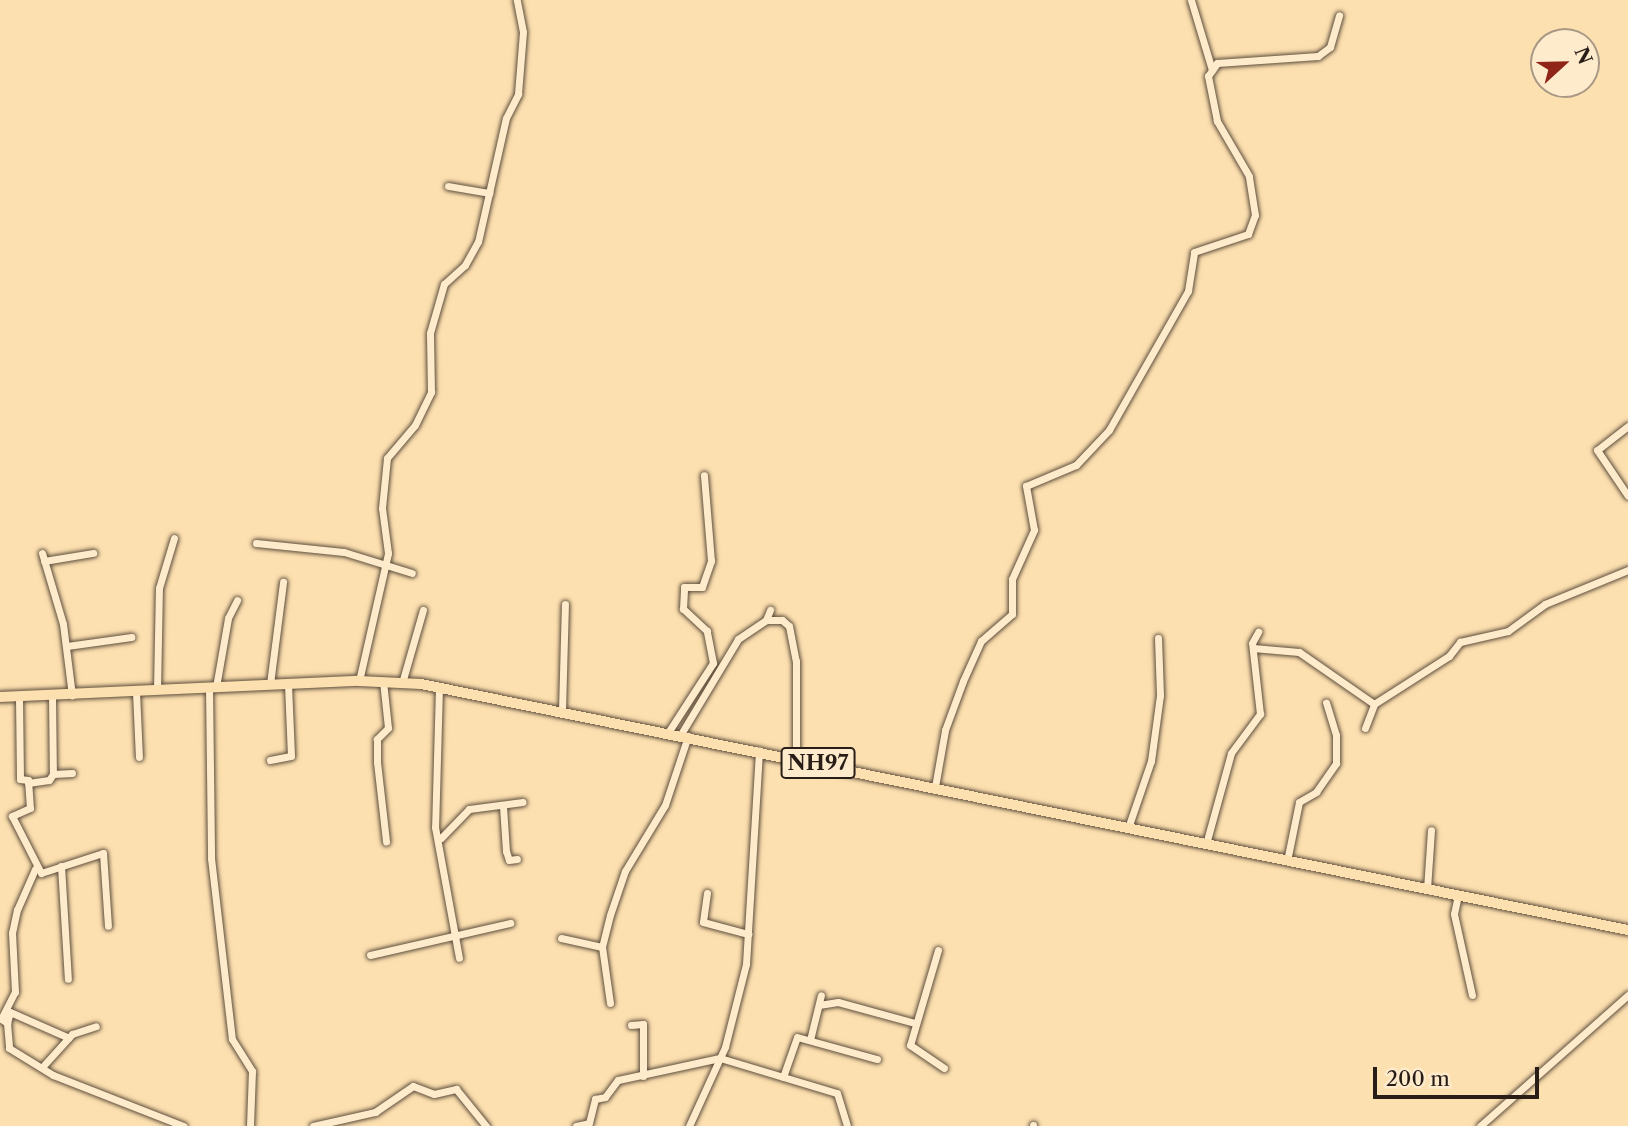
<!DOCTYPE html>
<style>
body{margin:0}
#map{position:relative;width:1628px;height:1126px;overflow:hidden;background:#fde0b0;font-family:"Libre Caslon Text",serif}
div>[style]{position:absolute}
.roads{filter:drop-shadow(0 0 2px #5e4e3d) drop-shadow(0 0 2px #5e4e3d)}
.minor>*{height:7px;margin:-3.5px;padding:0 3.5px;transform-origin:3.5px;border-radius:3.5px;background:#feebcc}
.trunk>*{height:10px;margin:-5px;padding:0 5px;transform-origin:5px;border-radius:5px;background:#fde0b0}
span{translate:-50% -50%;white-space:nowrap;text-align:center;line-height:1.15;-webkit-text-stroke:5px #feebcc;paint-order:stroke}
.shield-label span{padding:2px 5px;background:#feebcc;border:2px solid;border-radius:5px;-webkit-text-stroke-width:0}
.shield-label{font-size:21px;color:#291e17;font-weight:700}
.north{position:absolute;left:1530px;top:28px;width:70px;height:70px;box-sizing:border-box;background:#feebcc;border:2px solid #a99984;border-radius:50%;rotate:68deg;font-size:19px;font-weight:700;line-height:28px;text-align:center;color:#291e17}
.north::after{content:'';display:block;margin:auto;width:24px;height:32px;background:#8f2418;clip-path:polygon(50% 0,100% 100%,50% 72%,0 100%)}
.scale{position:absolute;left:1373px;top:1067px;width:166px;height:32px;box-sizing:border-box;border:4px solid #291e17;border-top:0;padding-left:9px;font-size:21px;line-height:24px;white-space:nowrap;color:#291e17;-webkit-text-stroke:5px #feebcc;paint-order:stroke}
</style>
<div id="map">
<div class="roads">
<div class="minor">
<div style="left:1191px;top:0;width:73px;rotate:73.3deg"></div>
<div style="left:448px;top:186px;width:42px;rotate:9.7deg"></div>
<div style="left:1628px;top:426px;width:39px;rotate:142deg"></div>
<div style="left:1597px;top:450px;width:55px;rotate:56deg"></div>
<div style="left:256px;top:543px;width:88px;rotate:5.8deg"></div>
<div style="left:344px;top:552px;width:71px;rotate:17.2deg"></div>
<div style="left:42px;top:553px;width:74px;rotate:73.5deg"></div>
<div style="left:63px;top:624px;width:72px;rotate:82.8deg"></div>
<div style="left:44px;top:561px;width:50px;rotate:-9.3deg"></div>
<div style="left:766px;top:620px;width:11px;rotate:-68deg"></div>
<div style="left:67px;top:646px;width:65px;rotate:-8deg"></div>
<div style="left:1253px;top:648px;width:46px;rotate:5deg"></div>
<div style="left:1299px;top:652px;width:91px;rotate:34.7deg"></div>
<div style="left:1374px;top:704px;width:89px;rotate:-32.6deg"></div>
<div style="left:1449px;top:656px;width:18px;rotate:-52deg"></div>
<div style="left:1460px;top:642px;width:49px;rotate:-12.9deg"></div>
<div style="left:1508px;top:631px;width:46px;rotate:-36.1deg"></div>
<div style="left:1545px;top:604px;width:90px;rotate:-22.3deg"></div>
<div style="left:359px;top:681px;width:131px;rotate:-77.2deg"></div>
<div style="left:388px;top:553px;width:45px;rotate:-97.6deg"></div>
<div style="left:382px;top:508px;width:50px;rotate:-84.3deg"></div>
<div style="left:387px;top:458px;width:43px;rotate:-49.7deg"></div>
<div style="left:415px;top:425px;width:37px;rotate:-64deg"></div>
<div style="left:431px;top:392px;width:59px;rotate:-91deg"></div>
<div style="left:430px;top:333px;width:51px;rotate:-74.1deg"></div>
<div style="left:444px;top:284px;width:28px;rotate:-42deg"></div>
<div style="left:465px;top:265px;width:26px;rotate:-61deg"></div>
<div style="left:478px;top:242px;width:127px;rotate:-77.3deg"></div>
<div style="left:506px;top:118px;width:27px;rotate:-63deg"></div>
<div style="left:518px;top:94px;width:62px;rotate:-85.4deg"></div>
<div style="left:523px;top:32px;width:33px;rotate:-101deg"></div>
<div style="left:383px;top:681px;width:47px;rotate:83.9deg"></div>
<div style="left:388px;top:728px;width:16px;rotate:135deg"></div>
<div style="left:377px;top:739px;width:23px;rotate:90deg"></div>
<div style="left:377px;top:762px;width:80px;rotate:83.5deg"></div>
<div style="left:402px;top:683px;width:76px;rotate:-74deg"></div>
<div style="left:270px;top:684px;width:103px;rotate:-82.7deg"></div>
<div style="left:209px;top:687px;width:171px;rotate:89.3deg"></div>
<div style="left:211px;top:858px;width:182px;rotate:83.4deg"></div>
<div style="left:232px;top:1039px;width:38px;rotate:58deg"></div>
<div style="left:252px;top:1071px;width:55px;rotate:92.1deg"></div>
<div style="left:216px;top:687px;width:70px;rotate:-80.1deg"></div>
<div style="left:228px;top:618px;width:20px;rotate:-63deg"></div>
<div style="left:439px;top:687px;width:140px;rotate:91.6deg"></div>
<div style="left:435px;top:827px;width:133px;rotate:79.6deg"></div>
<div style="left:157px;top:690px;width:102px;rotate:-88.9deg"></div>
<div style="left:159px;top:588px;width:52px;rotate:-73.3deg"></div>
<div style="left:136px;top:692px;width:65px;rotate:87.4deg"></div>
<div style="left:19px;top:697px;width:82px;rotate:89.3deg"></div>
<div style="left:20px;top:779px;width:8px;rotate:7deg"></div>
<div style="left:28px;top:780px;width:28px;rotate:86deg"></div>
<div style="left:30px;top:808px;width:20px;rotate:156deg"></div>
<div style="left:12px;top:816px;width:64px;rotate:63deg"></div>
<div style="left:41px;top:873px;width:65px;rotate:-17.9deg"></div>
<div style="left:103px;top:853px;width:73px;rotate:86.1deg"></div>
<div style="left:52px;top:697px;width:77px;rotate:89.3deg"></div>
<div style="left:53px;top:774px;width:19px;rotate:-3deg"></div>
<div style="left:562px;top:710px;width:106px;rotate:-88.4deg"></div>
<div style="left:1365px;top:728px;width:26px;rotate:-69deg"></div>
<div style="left:669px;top:731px;width:81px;rotate:-57.1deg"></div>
<div style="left:713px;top:663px;width:33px;rotate:-101deg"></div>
<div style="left:707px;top:631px;width:33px;rotate:-137deg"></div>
<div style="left:683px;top:609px;width:22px;rotate:-87deg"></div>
<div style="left:684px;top:587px;width:18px"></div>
<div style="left:702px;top:587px;width:28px;rotate:-71deg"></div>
<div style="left:711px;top:561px;width:86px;rotate:-94.7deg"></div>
<div style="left:681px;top:734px;width:111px;rotate:-59deg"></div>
<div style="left:738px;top:639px;width:34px;rotate:-34deg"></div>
<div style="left:766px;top:620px;width:16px"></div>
<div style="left:782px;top:620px;width:9px;rotate:41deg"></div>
<div style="left:789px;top:626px;width:36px;rotate:79deg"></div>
<div style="left:796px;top:661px;width:97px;rotate:90deg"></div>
<div style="left:270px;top:760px;width:21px;rotate:-11deg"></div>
<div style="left:291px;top:756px;width:72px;rotate:-92.4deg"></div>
<div style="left:28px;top:783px;width:21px;rotate:-8deg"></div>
<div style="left:49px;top:780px;width:7px;rotate:-56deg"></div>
<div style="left:935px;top:787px;width:58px;rotate:-80deg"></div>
<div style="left:945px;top:730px;width:52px;rotate:-69.8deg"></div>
<div style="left:963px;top:681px;width:44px;rotate:-65.8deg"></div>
<div style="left:981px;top:641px;width:41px;rotate:-41.1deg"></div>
<div style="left:1012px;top:614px;width:35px;rotate:-90deg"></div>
<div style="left:1012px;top:579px;width:54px;rotate:-65.8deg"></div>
<div style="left:1034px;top:530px;width:45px;rotate:-100.3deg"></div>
<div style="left:1026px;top:486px;width:54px;rotate:-22.8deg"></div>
<div style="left:1076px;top:465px;width:48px;rotate:-46.7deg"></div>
<div style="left:1109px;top:430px;width:160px;rotate:-60.4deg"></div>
<div style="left:1188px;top:291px;width:39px;rotate:-81deg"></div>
<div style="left:1194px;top:252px;width:57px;rotate:-18.4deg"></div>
<div style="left:1248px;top:234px;width:20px;rotate:-70deg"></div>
<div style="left:1255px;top:215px;width:39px;rotate:-99deg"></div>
<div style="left:1249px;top:176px;width:64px;rotate:-120.2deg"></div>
<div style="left:1217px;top:121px;width:46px;rotate:-101.3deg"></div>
<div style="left:1208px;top:76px;width:16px;rotate:-55deg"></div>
<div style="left:1217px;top:63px;width:101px;rotate:-4deg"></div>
<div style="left:1318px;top:56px;width:15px;rotate:-37deg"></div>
<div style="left:1330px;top:47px;width:33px;rotate:-74deg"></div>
<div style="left:503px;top:806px;width:45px;rotate:86.2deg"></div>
<div style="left:506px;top:851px;width:9px;rotate:72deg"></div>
<div style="left:509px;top:860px;width:8px;rotate:-7deg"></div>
<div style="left:1128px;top:828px;width:71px;rotate:-71.1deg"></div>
<div style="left:1151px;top:761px;width:67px;rotate:-82.2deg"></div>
<div style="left:1160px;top:695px;width:57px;rotate:-92deg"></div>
<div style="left:441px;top:838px;width:40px;rotate:-46deg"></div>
<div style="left:469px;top:809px;width:54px;rotate:-7.4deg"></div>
<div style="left:1206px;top:844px;width:94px;rotate:-74.6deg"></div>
<div style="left:1231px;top:753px;width:49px;rotate:-53.4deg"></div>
<div style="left:1260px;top:714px;width:71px;rotate:-96.4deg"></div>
<div style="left:1252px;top:643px;width:13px;rotate:-61deg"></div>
<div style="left:1287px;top:861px;width:60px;rotate:-78.5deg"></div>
<div style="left:1299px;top:802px;width:20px;rotate:-30deg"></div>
<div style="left:1316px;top:792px;width:35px;rotate:-55deg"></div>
<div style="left:1336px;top:763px;width:28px;rotate:-90deg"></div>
<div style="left:1336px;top:735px;width:34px;rotate:-107deg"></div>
<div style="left:61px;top:866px;width:113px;rotate:86.5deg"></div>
<div style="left:1427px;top:889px;width:59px;rotate:-86.1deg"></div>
<div style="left:707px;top:893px;width:29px;rotate:98deg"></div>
<div style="left:703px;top:922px;width:47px;rotate:14.9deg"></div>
<div style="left:1458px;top:895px;width:19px;rotate:102deg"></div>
<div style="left:1454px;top:914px;width:83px;rotate:77.5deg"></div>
<div style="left:561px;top:938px;width:42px;rotate:12.4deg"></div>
<div style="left:938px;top:950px;width:99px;rotate:106.4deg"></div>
<div style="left:910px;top:1045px;width:41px;rotate:34.1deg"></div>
<div style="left:370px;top:955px;width:144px;rotate:-12.9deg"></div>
<div style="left:610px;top:1003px;width:57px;rotate:-98.1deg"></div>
<div style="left:602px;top:947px;width:33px;rotate:-76deg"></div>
<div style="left:610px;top:915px;width:46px;rotate:-71.2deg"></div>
<div style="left:625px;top:871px;width:77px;rotate:-58.8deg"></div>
<div style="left:665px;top:805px;width:73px;rotate:-71.6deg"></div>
<div style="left:819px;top:1005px;width:19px;rotate:-9deg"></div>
<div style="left:838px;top:1002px;width:80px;rotate:15.3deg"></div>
<div style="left:0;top:1018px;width:9px;rotate:36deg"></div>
<div style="left:7px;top:1023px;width:25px;rotate:85deg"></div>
<div style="left:9px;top:1048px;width:52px;rotate:31.5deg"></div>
<div style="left:53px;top:1075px;width:140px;rotate:21.4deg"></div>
<div style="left:1px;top:1019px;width:30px;rotate:-63deg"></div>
<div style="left:15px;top:992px;width:59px;rotate:-92.9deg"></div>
<div style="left:12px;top:933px;width:24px;rotate:-78deg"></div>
<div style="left:17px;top:910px;width:45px;rotate:-66.3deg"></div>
<div style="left:7px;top:1023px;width:11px;rotate:-75deg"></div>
<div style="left:10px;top:1012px;width:64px;rotate:23.8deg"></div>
<div style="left:631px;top:1025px;width:12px;rotate:-5deg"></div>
<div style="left:643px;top:1024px;width:52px;rotate:90deg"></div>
<div style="left:810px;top:1040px;width:46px;rotate:-76.3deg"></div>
<div style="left:44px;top:1065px;width:42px;rotate:-47.9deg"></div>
<div style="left:72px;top:1034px;width:25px;rotate:-18deg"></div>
<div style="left:783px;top:1077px;width:42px;rotate:-70.7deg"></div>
<div style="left:797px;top:1037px;width:83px;rotate:15.4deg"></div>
<div style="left:313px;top:1126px;width:64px;rotate:-12.7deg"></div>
<div style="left:375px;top:1112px;width:46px;rotate:-34.4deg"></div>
<div style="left:413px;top:1086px;width:22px;rotate:21deg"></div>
<div style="left:434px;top:1094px;width:23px;rotate:-13deg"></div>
<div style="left:456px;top:1089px;width:48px;rotate:51deg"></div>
<div style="left:576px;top:1126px;width:13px;rotate:-13deg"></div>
<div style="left:589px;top:1123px;width:25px;rotate:-76deg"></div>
<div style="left:595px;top:1099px;width:10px;rotate:-11deg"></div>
<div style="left:605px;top:1097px;width:21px;rotate:-53deg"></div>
<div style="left:618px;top:1080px;width:104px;rotate:-12.2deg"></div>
<div style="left:720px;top:1058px;width:122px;rotate:16.7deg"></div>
<div style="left:837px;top:1093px;width:34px;rotate:73deg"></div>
<div style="left:689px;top:1126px;width:87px;rotate:-65.5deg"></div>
<div style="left:725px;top:1047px;width:86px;rotate:-75.8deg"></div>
<div style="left:746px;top:964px;width:214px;rotate:-86.5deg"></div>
<div style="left:1033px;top:1126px;width:1px;rotate:-90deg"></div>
<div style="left:1480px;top:1126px;width:198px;rotate:-41.5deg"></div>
</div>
<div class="trunk">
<div style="left:0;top:697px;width:359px;rotate:-2.6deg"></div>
<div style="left:359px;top:681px;width:62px;rotate:2.8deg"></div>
<div style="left:421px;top:684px;width:1232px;rotate:11.52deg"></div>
</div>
</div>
<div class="shield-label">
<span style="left:818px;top:763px">NH97</span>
</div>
<div class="north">N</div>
<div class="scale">200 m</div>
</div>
